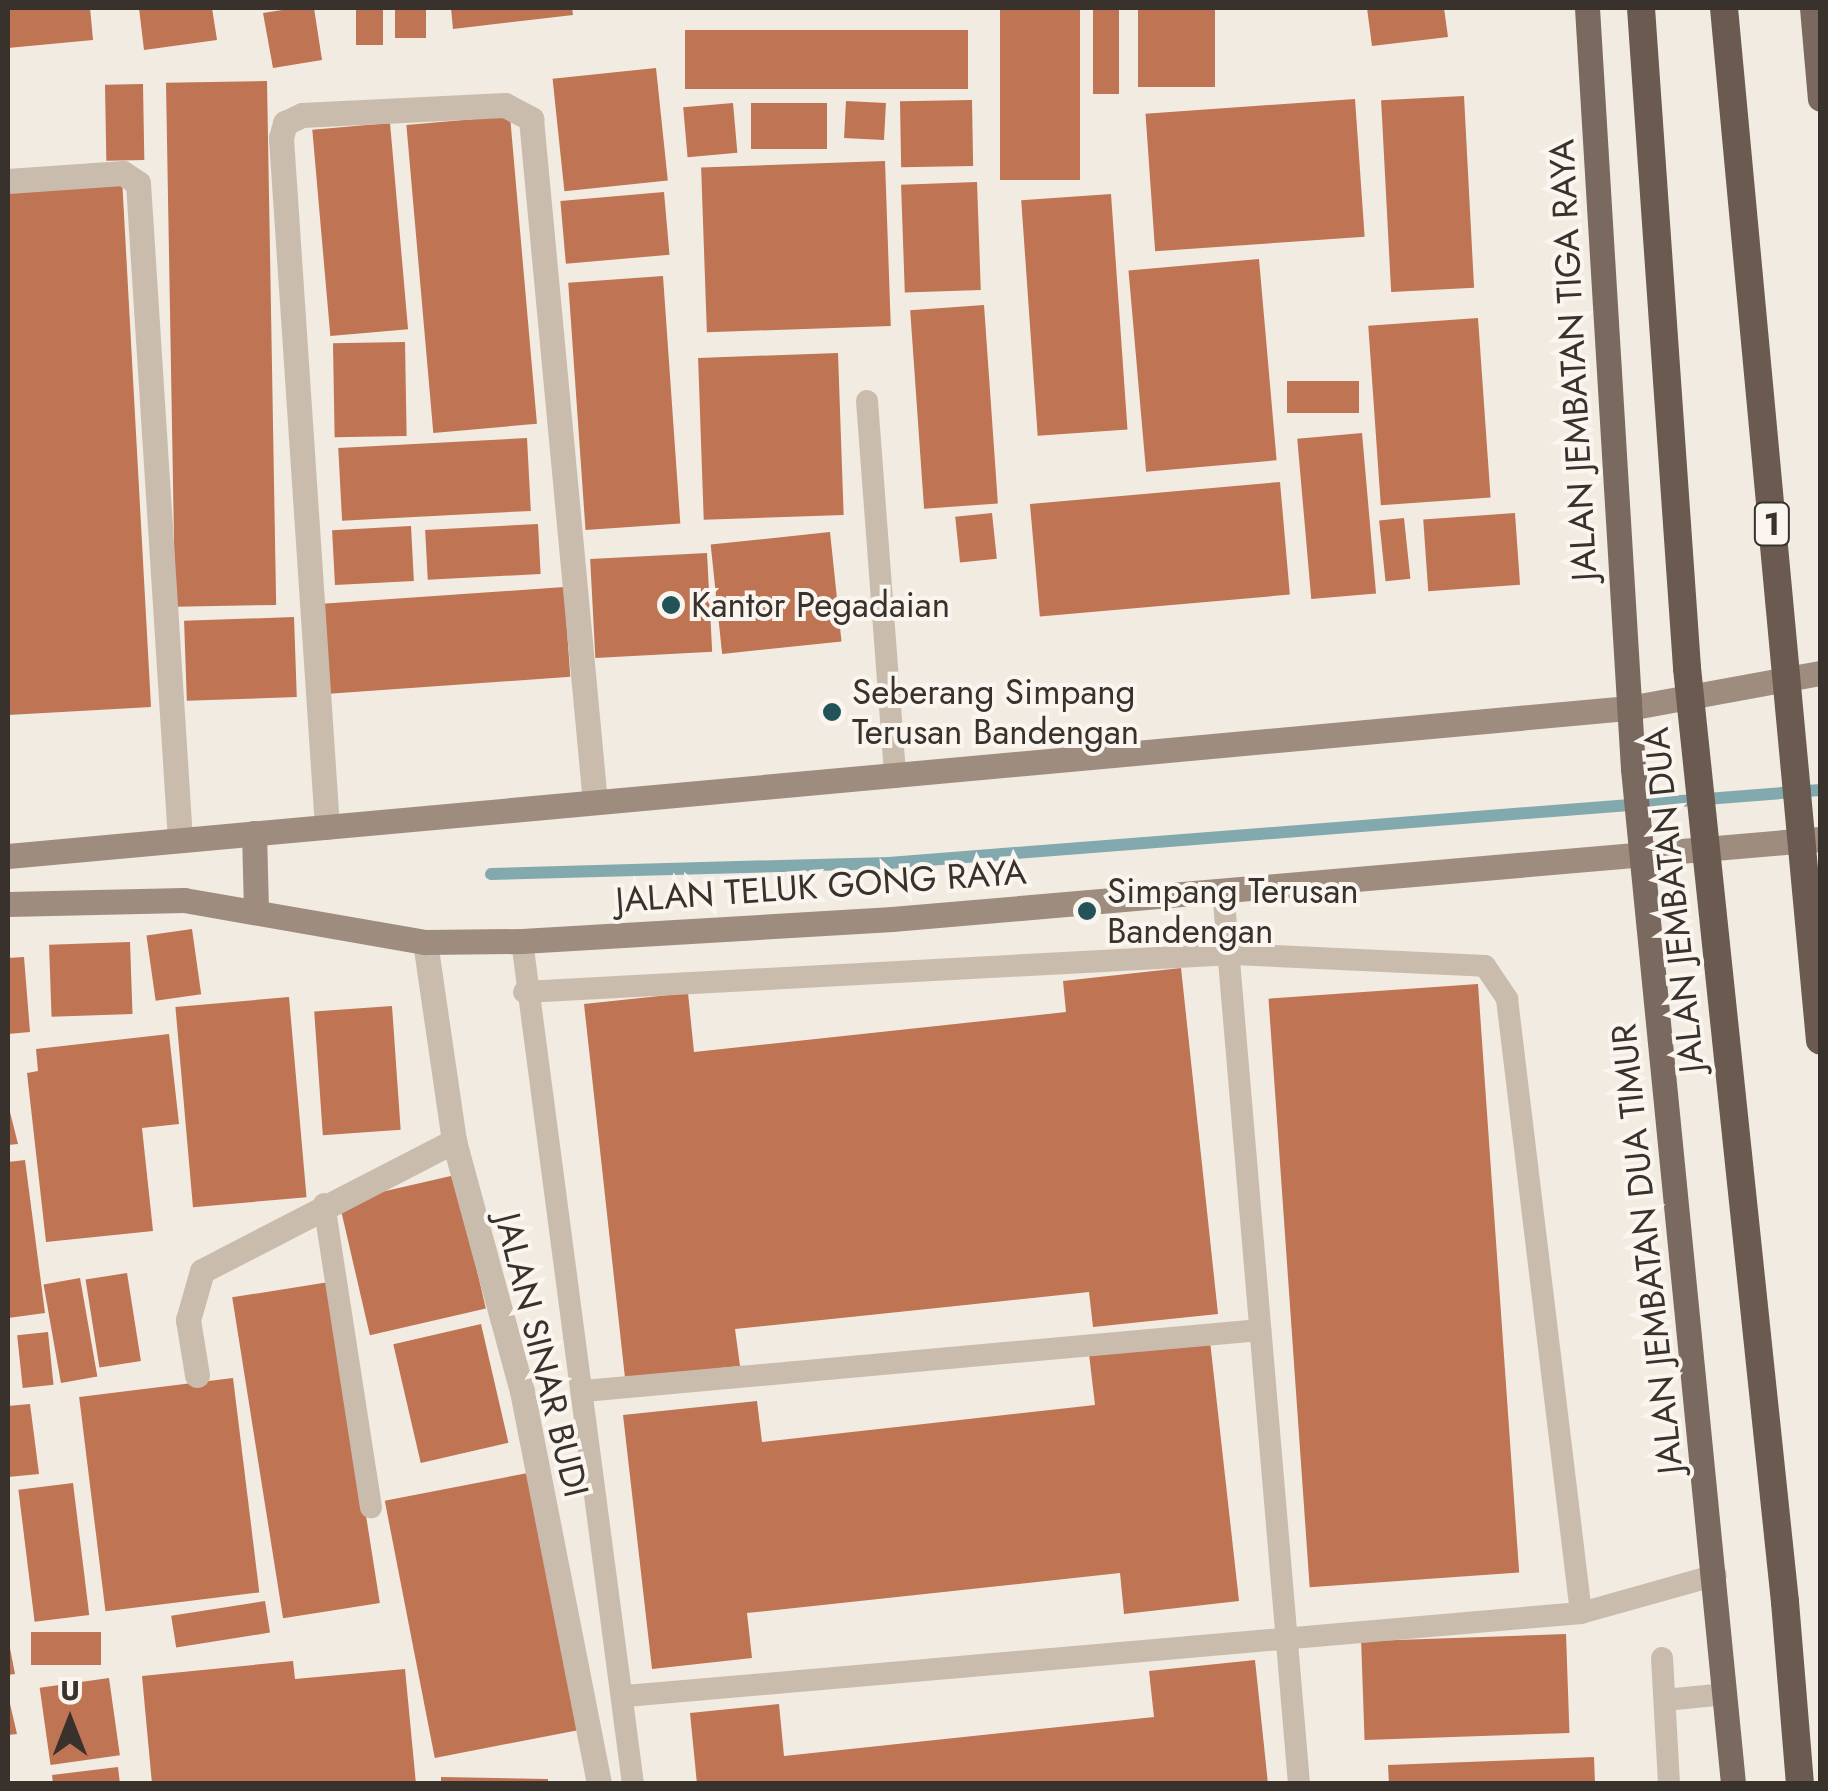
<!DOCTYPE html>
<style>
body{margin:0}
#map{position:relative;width:1828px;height:1791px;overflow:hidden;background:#f2ebe1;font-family:Jost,sans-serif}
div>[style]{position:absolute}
.stream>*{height:12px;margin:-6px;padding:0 6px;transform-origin:6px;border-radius:6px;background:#82a9ae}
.building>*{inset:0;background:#bf7453;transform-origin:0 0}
.service>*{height:22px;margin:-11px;padding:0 11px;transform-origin:11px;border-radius:11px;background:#cabcad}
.minor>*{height:25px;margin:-12.5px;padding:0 12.5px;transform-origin:12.5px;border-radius:12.5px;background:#cabcad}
.secondary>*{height:25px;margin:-12.5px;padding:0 12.5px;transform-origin:12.5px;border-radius:12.5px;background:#9e8c7f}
.primary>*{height:25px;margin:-12.5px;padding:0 12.5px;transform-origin:12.5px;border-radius:12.5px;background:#7a695e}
.trunk>*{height:28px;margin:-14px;padding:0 14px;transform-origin:14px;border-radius:14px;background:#6a5a50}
.trunk-bridge>*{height:28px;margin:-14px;padding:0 14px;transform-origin:14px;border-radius:14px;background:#6a5a50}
.dots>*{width:28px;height:28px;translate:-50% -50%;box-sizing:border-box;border:5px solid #faf5ee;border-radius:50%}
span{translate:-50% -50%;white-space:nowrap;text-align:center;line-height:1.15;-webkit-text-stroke:8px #faf5ee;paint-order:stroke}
.shield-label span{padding:2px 8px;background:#faf5ee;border:2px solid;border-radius:8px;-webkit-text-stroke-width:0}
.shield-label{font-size:32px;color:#39312c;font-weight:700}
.street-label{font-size:35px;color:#39312c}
.poi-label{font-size:35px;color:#39312c}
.left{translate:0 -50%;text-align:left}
.frame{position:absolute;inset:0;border:10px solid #39312c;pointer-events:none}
.north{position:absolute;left:20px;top:1671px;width:100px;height:100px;-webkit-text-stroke:8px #faf5ee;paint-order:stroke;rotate:0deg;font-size:28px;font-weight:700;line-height:40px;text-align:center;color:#39312c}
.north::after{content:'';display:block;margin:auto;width:35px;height:45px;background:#39312c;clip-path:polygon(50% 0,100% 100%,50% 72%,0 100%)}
</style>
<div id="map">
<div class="stream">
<div style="left:491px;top:874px;width:398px;rotate:-1.6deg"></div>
<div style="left:889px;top:863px;width:934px;rotate:-4.48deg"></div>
</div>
<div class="building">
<div style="clip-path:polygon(8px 8px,90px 8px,93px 40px,8px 48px)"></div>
<div style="clip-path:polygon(139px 8px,212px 8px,217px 40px,144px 50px)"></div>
<div style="clip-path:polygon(295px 8px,314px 8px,322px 60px,273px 68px,263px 13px)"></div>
<div style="left:356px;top:8px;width:27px;height:37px"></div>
<div style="left:395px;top:8px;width:31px;height:30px"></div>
<div style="clip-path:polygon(451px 8px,572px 8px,573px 15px,453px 29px)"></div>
<div style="left:1000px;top:8px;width:80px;height:172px"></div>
<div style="left:1093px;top:8px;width:26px;height:86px"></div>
<div style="left:1138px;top:8px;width:77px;height:79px"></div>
<div style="clip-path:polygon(1367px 8px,1444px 8px,1448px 37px,1372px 46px)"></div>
<div style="left:685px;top:30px;width:283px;height:59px"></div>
<div style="left:656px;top:68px;width:113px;height:104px;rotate:84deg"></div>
<div style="left:267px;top:81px;width:524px;height:101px;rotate:89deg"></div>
<div style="left:143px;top:84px;width:76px;height:38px;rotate:89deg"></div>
<div style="left:1464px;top:96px;width:192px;height:83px;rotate:87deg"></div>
<div style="left:1355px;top:99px;width:138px;height:210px;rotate:86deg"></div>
<div style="left:972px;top:100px;width:66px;height:72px;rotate:89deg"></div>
<div style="left:846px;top:101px;width:40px;height:37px;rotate:3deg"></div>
<div style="left:733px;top:103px;width:50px;height:50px;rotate:85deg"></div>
<div style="left:751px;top:103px;width:76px;height:46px"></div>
<div style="left:510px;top:116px;width:309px;height:104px;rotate:85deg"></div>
<div style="left:390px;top:123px;width:207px;height:78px;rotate:85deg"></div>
<div style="left:885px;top:161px;width:165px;height:184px;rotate:88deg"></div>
<div style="clip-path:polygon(122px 178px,151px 707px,8px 715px,8px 184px)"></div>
<div style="left:977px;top:182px;width:108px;height:76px;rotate:88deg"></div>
<div style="left:664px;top:192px;width:63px;height:104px;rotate:85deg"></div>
<div style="left:1111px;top:194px;width:236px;height:90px;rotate:86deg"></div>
<div style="left:1259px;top:259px;width:202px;height:131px;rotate:85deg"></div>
<div style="left:663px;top:276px;width:248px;height:95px;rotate:86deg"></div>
<div style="left:984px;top:305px;width:199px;height:74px;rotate:86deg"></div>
<div style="left:1478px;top:318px;width:180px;height:110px;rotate:86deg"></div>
<div style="left:405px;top:342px;width:94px;height:72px;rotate:89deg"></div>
<div style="left:838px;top:353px;width:162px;height:140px;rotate:88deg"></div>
<div style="left:1359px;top:381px;width:32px;height:72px;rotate:90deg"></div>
<div style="left:1362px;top:433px;width:161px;height:65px;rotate:85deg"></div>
<div style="left:527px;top:438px;width:73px;height:189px;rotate:87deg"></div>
<div style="left:1280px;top:482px;width:113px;height:251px;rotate:85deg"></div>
<div style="left:992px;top:513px;width:46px;height:37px;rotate:84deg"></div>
<div style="left:1515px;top:513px;width:72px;height:92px;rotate:86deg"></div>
<div style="left:1404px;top:518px;width:61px;height:25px;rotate:84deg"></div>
<div style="left:538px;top:524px;width:50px;height:113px;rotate:87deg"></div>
<div style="left:411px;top:526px;width:55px;height:79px;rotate:87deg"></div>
<div style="left:830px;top:532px;width:110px;height:120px;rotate:84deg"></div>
<div style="left:707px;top:553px;width:99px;height:117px;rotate:87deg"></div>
<div style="left:564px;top:587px;width:90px;height:249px;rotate:86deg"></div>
<div style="left:294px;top:617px;width:80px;height:110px;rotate:88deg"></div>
<div style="left:192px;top:929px;width:66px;height:46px;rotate:82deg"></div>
<div style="left:130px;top:942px;width:72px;height:81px;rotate:88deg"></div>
<div style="clip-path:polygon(24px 957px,30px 1032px,8px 1034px,8px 958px)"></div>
<div style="clip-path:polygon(1181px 968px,1218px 1314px,1093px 1327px,1089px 1292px,735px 1329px,740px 1366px,625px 1378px,584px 1004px,688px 993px,694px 1052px,1066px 1012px,1063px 981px)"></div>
<div style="left:1478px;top:984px;width:590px;height:210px;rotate:86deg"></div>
<div style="left:289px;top:997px;width:201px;height:114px;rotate:85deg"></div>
<div style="left:392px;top:1006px;width:124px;height:78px;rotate:86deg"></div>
<div style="clip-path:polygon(169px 1034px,179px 1124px,142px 1128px,153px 1231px,46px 1242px,27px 1073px,38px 1071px,36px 1049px)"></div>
<div style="clip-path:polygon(8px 1104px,18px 1144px,8px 1145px)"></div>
<div style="clip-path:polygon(25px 1160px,45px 1313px,8px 1318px,8px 1162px)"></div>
<div style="left:455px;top:1175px;width:137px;height:119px;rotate:77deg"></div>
<div style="left:127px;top:1273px;width:89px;height:42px;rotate:81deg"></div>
<div style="left:80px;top:1278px;width:100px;height:37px;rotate:80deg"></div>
<div style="left:329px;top:1282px;width:325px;height:98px;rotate:81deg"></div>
<div style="left:481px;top:1324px;width:122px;height:90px;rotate:77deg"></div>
<div style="left:48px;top:1332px;width:53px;height:31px;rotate:84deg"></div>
<div style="clip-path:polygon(1210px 1341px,1239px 1601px,1124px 1614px,1120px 1573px,747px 1613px,752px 1658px,652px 1669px,623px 1415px,757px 1401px,762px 1442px,1095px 1405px,1089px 1354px)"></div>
<div style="left:233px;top:1378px;width:216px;height:155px;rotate:83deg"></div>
<div style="clip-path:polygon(30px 1404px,39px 1474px,8px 1477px,8px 1406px)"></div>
<div style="left:533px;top:1472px;width:262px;height:151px;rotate:79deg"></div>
<div style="left:73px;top:1483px;width:133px;height:55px;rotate:83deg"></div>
<div style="left:265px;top:1601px;width:32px;height:95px;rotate:81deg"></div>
<div style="left:31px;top:1632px;width:70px;height:33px"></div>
<div style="left:1566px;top:1634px;width:99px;height:205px;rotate:88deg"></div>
<div style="clip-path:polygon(8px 1638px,15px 1674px,8px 1675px)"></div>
<div style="clip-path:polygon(1255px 1660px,1268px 1784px,697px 1784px,690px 1713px,779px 1704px,784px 1756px,1154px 1717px,1149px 1671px)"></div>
<div style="clip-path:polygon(293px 1661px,295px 1679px,405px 1669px,416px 1784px,152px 1784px,142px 1676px)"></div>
<div style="left:109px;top:1678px;width:78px;height:70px;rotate:82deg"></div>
<div style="clip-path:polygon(8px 1695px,17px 1734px,8px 1735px)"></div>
<div style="clip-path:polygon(1594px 1757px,1595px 1784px,1389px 1784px,1388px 1765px)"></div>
<div style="clip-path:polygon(118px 1767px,120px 1784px,53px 1784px,52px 1775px)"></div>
<div style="clip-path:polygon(441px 1777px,548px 1779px,548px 1784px,441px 1784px)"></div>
</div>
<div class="service">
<div style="left:867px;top:401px;width:377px;rotate:85.7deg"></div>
<div style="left:1223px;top:890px;width:897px;rotate:85.14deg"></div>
<div style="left:522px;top:941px;width:850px;rotate:82.5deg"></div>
<div style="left:524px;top:992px;width:710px;rotate:-3.07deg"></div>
<div style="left:1233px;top:954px;width:252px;rotate:2.7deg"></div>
<div style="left:1485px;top:966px;width:40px;rotate:56deg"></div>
<div style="left:1507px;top:999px;width:618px;rotate:83.13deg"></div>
<div style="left:324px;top:1204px;width:307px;rotate:81.2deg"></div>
<div style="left:584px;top:1391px;width:679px;rotate:-5.16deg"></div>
<div style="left:1662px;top:1658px;width:126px;rotate:86.8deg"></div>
<div style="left:626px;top:1696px;width:959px;rotate:-4.97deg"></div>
<div style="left:1581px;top:1613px;width:140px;rotate:-15.7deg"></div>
<div style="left:1665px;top:1700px;width:61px;rotate:-5.6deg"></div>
</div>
<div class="minor">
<div style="left:8px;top:181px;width:115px;rotate:-4deg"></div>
<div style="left:123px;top:173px;width:18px;rotate:34deg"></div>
<div style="left:138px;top:183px;width:657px;rotate:86.34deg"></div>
<div style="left:327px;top:827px;width:691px;rotate:-93.82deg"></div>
<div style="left:281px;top:138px;width:16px;rotate:-75deg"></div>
<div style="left:285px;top:123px;width:19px;rotate:-25deg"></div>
<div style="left:302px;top:115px;width:203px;rotate:-2.8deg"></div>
<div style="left:505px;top:105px;width:30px;rotate:28deg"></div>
<div style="left:531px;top:119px;width:686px;rotate:84.65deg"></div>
<div style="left:425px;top:942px;width:201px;rotate:81.7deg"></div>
<div style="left:454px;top:1141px;width:259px;rotate:74.8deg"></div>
<div style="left:522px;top:1391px;width:400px;rotate:78.9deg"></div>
<div style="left:197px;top:1375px;width:56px;rotate:-99.3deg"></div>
<div style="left:188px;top:1320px;width:51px;rotate:-74.1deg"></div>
<div style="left:202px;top:1271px;width:284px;rotate:-27.3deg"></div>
</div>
<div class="secondary">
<div style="left:254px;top:833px;width:74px;rotate:88.5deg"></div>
<div style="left:8px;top:856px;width:1628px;rotate:-5.22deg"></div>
<div style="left:1629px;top:708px;width:194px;rotate:-10.4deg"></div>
<div style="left:8px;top:904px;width:176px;rotate:-1.3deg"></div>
<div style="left:184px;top:900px;width:245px;rotate:9.9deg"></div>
<div style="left:425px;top:942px;width:97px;rotate:-0.6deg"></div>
<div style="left:522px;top:941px;width:371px;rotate:-3.4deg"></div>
<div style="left:892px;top:919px;width:931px;rotate:-4.93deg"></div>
</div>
<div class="primary">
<div style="left:1587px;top:8px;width:762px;rotate:86.54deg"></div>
<div style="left:1633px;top:769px;width:1020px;rotate:84.37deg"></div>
<div style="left:1812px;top:8px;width:91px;rotate:85deg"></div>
</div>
<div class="trunk">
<div style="left:1641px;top:8px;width:662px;rotate:86.01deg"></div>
<div style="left:1785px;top:1602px;width:183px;rotate:85.3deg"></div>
</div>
<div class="trunk-bridge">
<div style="left:1724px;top:8px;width:1037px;rotate:84.69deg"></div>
<div style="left:1687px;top:668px;width:939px;rotate:84.01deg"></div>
</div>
<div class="dots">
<div style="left:671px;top:605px;background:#235259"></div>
<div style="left:832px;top:712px;background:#235259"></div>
<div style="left:1087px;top:911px;background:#235259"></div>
</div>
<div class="shield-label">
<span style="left:1772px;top:524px">1</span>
</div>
<div class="street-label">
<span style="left:1573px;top:360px;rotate:-93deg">JALAN JEMBATAN TIGA RAYA</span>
<span style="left:821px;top:886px;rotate:-4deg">JALAN TELUK GONG RAYA</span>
<span style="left:1674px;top:900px;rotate:-96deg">JALAN JEMBATAN DUA</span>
<span style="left:1647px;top:1249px;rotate:-96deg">JALAN JEMBATAN DUA TIMUR</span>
<span style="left:542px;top:1355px;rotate:76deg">JALAN SINAR BUDI</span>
</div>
<div class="poi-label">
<span class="left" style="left:691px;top:605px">Kantor Pegadaian</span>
<span class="left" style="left:852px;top:712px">Seberang Simpang<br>Terusan Bandengan</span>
<span class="left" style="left:1107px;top:911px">Simpang Terusan<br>Bandengan</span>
</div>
<div class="frame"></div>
<div class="north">U</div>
</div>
